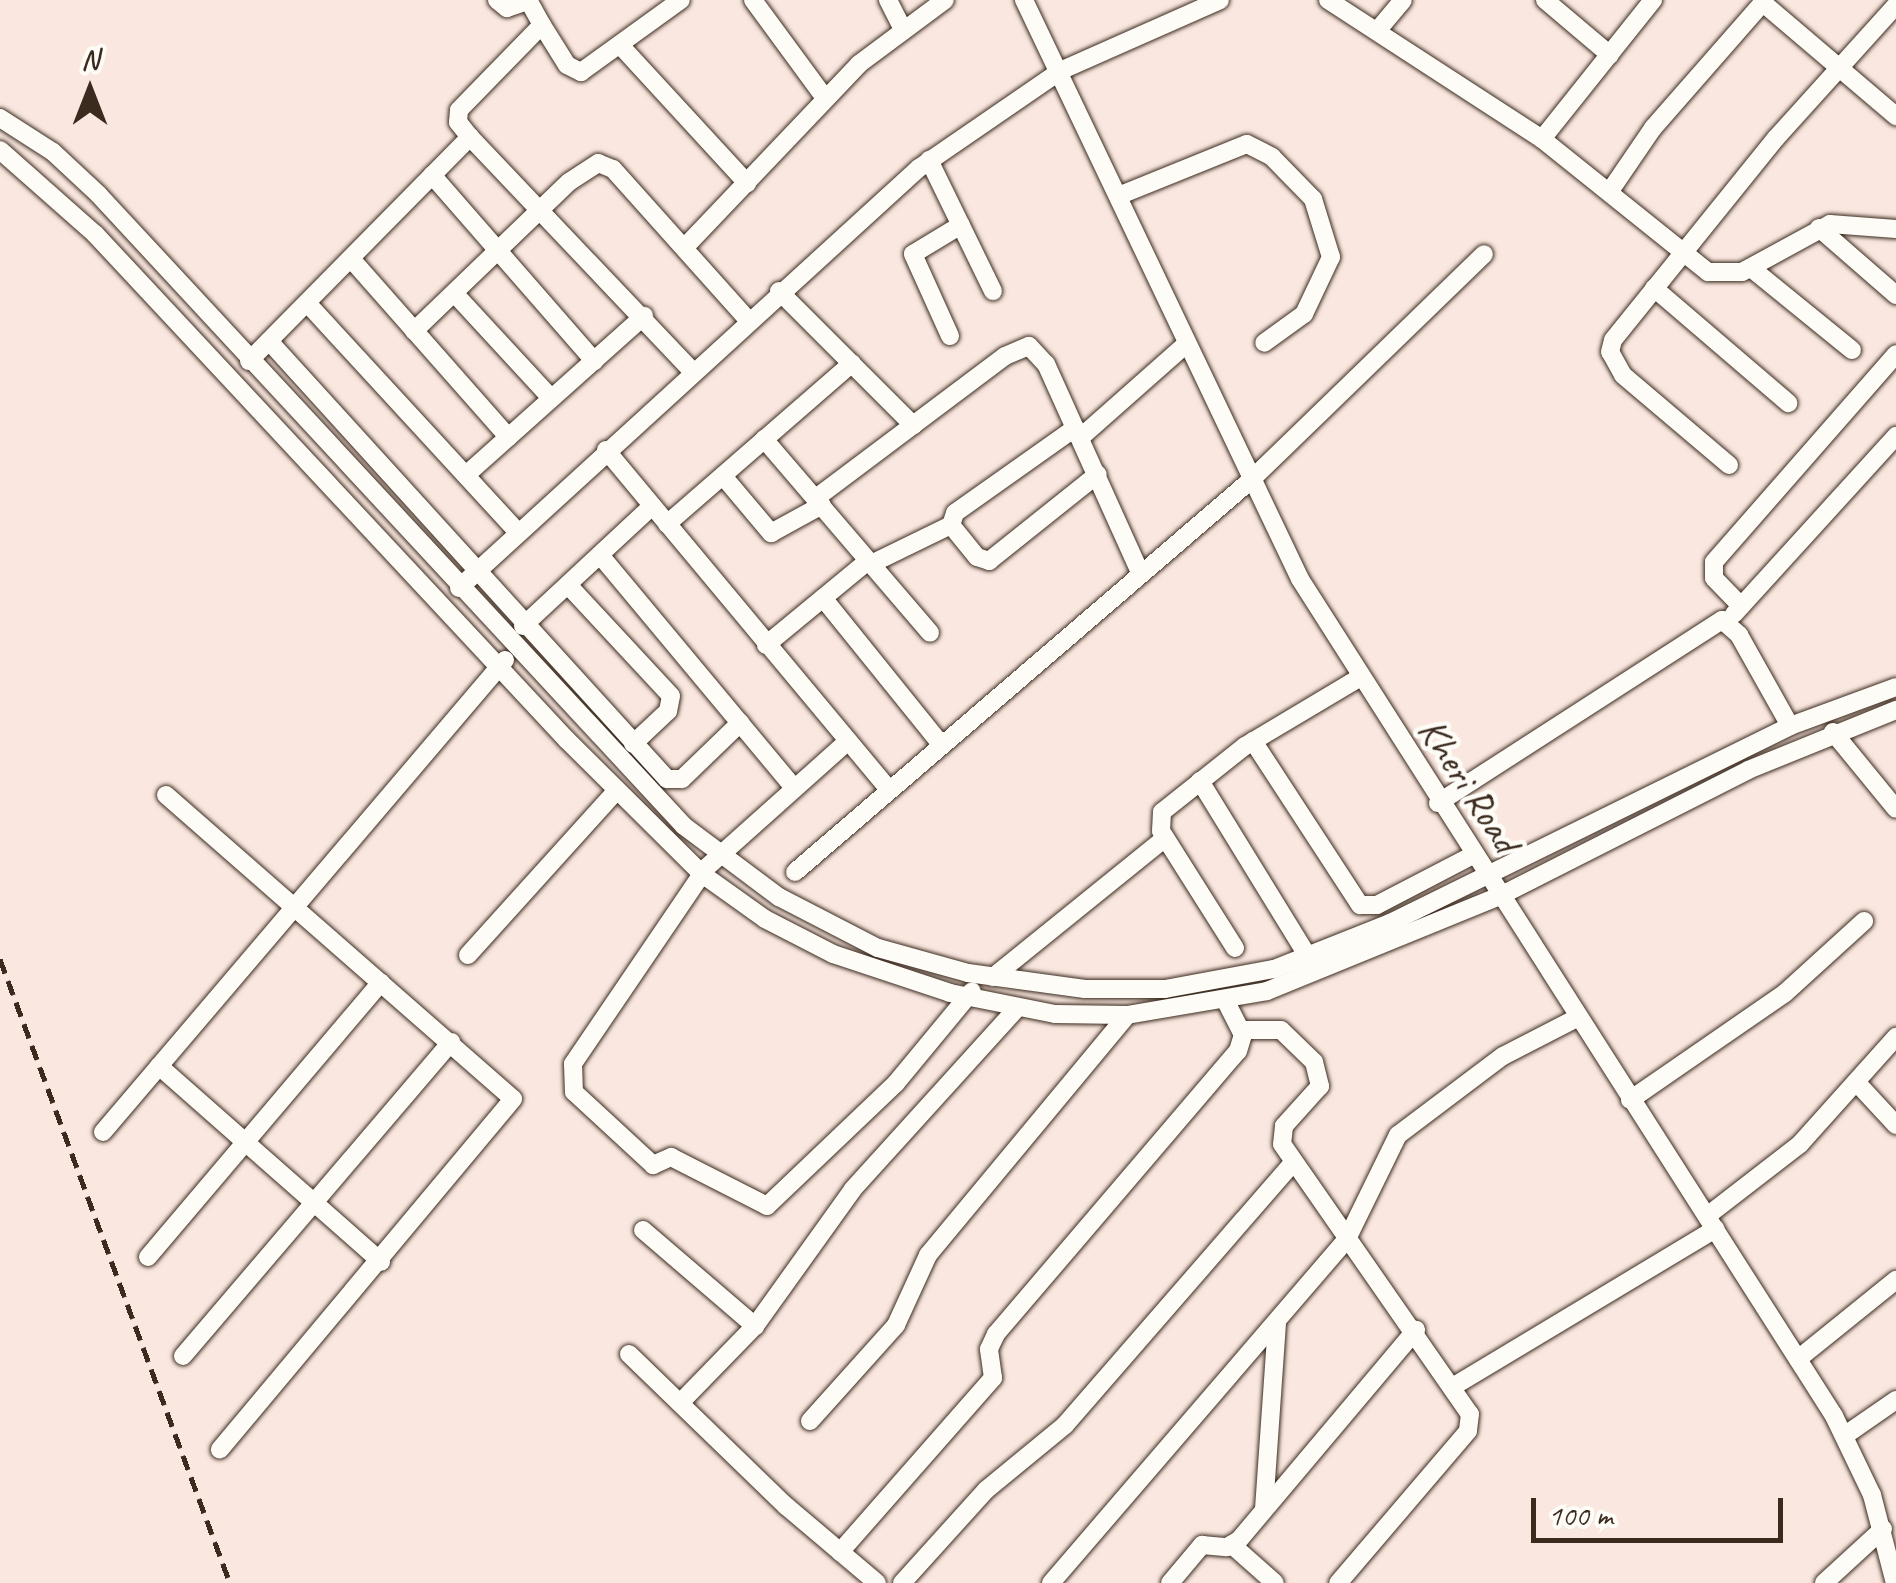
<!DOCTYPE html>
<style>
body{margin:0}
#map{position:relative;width:1896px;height:1583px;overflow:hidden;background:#fae8e0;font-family:Caveat,sans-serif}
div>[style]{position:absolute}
.roads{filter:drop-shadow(0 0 2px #3b2a1e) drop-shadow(0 0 2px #3b2a1e)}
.minor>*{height:18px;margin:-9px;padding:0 9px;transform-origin:9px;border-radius:9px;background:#fdfcf7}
.rail>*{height:5px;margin-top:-2.5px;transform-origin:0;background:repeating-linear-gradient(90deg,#3b2a1e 0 15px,transparent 0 23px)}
span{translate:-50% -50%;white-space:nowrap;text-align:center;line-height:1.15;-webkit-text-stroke:9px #fdfcf7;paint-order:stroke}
.street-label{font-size:40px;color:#3b2a1e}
.north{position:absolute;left:40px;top:40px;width:100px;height:100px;-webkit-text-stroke:8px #fdfcf7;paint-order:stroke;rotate:0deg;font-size:28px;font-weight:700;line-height:40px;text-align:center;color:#3b2a1e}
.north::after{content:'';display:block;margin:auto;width:35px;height:45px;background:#3b2a1e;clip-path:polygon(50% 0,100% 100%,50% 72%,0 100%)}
.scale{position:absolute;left:1531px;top:1498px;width:252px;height:45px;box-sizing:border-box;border:5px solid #3b2a1e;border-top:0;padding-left:12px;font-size:30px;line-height:35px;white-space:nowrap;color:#3b2a1e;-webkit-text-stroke:8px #fdfcf7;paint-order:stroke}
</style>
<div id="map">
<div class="roads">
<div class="minor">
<div style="left:497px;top:0;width:13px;rotate:39deg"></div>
<div style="left:507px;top:8px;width:21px;rotate:-19deg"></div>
<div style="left:753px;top:0;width:122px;rotate:53.7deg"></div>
<div style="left:888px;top:0;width:31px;rotate:63deg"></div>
<div style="left:1024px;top:0;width:641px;rotate:64.51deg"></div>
<div style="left:1300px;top:579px;width:993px;rotate:57.46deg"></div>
<div style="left:1834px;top:1416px;width:88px;rotate:64.3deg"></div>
<div style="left:1872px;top:1495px;width:91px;rotate:75.4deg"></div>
<div style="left:1328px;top:0;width:255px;rotate:33deg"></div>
<div style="left:1542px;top:139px;width:213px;rotate:38.7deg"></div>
<div style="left:1708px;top:272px;width:34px"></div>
<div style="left:1742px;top:272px;width:100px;rotate:-28.6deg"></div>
<div style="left:1830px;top:224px;width:66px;rotate:4.3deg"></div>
<div style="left:1545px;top:0;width:85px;rotate:40.2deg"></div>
<div style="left:1763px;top:3px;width:175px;rotate:40.4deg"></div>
<div style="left:542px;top:25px;width:47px;rotate:58deg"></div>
<div style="left:567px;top:65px;width:16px;rotate:27deg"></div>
<div style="left:581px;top:72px;width:123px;rotate:-35.8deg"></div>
<div style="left:1377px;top:31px;width:40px;rotate:-50deg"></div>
<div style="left:620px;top:45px;width:188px;rotate:47.4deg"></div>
<div style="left:0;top:118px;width:63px;rotate:32.7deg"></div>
<div style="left:53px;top:152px;width:62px;rotate:43deg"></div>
<div style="left:98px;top:194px;width:862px;rotate:47.16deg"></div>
<div style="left:684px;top:826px;width:119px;rotate:36.8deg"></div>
<div style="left:779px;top:897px;width:111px;rotate:27.3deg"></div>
<div style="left:878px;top:948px;width:93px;rotate:15.5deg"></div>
<div style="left:968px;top:973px;width:118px;rotate:7.8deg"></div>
<div style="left:1085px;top:989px;width:80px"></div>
<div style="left:1165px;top:989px;width:111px;rotate:-10.4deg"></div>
<div style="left:1274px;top:969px;width:125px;rotate:-21.6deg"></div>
<div style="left:1390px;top:923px;width:446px;rotate:-26.2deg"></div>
<div style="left:1790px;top:726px;width:113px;rotate:-20.2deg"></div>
<div style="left:470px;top:137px;width:323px;rotate:46.5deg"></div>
<div style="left:1542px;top:139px;width:178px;rotate:-51.4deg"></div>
<div style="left:0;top:150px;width:127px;rotate:41.5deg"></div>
<div style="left:95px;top:234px;width:692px;rotate:46.99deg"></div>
<div style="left:567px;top:740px;width:190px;rotate:44.8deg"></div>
<div style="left:702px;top:874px;width:77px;rotate:35.5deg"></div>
<div style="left:765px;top:919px;width:76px;rotate:27.2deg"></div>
<div style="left:833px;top:954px;width:123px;rotate:18.4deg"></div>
<div style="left:950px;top:993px;width:107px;rotate:11.3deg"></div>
<div style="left:1055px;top:1014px;width:72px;rotate:0.8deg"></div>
<div style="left:1127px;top:1015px;width:142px;rotate:-9.7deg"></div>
<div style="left:1267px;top:991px;width:252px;rotate:-22.2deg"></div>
<div style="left:1500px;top:896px;width:278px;rotate:-26.9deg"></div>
<div style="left:1748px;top:770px;width:160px;rotate:-22.1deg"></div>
<div style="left:929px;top:160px;width:146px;rotate:64deg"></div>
<div style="left:432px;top:175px;width:247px;rotate:48.9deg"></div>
<div style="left:1610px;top:191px;width:76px;rotate:-55.7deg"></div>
<div style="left:1653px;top:128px;width:170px;rotate:-48.8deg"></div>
<div style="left:1118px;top:196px;width:139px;rotate:-22deg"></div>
<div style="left:1247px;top:144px;width:28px;rotate:27deg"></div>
<div style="left:1272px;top:157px;width:59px;rotate:45.7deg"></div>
<div style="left:1313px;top:199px;width:61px;rotate:72.8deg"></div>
<div style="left:1331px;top:257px;width:63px;rotate:115.3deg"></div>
<div style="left:1304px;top:314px;width:49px;rotate:144.1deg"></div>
<div style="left:1819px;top:228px;width:102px;rotate:41deg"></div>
<div style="left:685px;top:247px;width:253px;rotate:-46.4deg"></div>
<div style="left:859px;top:64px;width:107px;rotate:-36.7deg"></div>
<div style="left:353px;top:261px;width:235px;rotate:48.6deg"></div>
<div style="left:1751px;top:268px;width:130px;rotate:39.1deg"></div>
<div style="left:1654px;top:288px;width:177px;rotate:40.6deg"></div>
<div style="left:779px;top:291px;width:190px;rotate:45deg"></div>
<div style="left:455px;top:294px;width:142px;rotate:47.3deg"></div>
<div style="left:308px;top:304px;width:310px;rotate:47.4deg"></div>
<div style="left:414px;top:331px;width:215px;rotate:-43.9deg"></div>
<div style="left:569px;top:182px;width:35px;rotate:-33deg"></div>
<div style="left:598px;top:163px;width:16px;rotate:22deg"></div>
<div style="left:613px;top:169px;width:201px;rotate:48.2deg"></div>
<div style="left:950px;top:336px;width:90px;rotate:-114.3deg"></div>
<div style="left:913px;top:254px;width:56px;rotate:-31.1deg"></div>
<div style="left:269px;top:341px;width:592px;rotate:47.74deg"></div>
<div style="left:667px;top:779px;width:15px"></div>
<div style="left:682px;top:779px;width:81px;rotate:-44deg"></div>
<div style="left:249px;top:361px;width:315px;rotate:-45.4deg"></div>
<div style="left:470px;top:137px;width:19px;rotate:-129deg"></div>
<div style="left:458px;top:122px;width:12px;rotate:-85deg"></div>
<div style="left:459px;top:110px;width:119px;rotate:-45.7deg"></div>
<div style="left:542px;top:25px;width:29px;rotate:-119deg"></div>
<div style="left:1075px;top:428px;width:147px;rotate:144.7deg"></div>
<div style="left:955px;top:513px;width:13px;rotate:108deg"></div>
<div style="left:951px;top:525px;width:41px;rotate:50.9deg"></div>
<div style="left:977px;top:557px;width:13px;rotate:18deg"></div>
<div style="left:989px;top:561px;width:139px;rotate:-38.6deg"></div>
<div style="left:1081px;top:437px;width:139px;rotate:-41.5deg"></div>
<div style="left:764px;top:439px;width:255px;rotate:49.4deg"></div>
<div style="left:606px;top:450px;width:441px;rotate:50.2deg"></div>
<div style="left:1729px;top:465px;width:139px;rotate:-139.7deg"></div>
<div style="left:1623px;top:375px;width:26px;rotate:-119deg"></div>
<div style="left:1610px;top:352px;width:12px;rotate:-76deg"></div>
<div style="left:1613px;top:340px;width:260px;rotate:-51.1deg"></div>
<div style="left:1776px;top:138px;width:179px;rotate:-47.9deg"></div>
<div style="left:466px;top:475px;width:239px;rotate:-41.8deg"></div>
<div style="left:723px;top:476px;width:75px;rotate:49.9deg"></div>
<div style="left:771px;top:533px;width:58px;rotate:-28.8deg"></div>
<div style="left:816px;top:498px;width:236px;rotate:-36.9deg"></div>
<div style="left:1005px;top:356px;width:26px;rotate:-23deg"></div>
<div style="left:1029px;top:346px;width:25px;rotate:47deg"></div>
<div style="left:1046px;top:364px;width:226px;rotate:65.7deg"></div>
<div style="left:667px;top:524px;width:245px;rotate:-41deg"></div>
<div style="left:600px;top:555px;width:302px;rotate:50.2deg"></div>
<div style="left:871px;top:564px;width:89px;rotate:-26deg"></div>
<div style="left:568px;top:585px;width:151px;rotate:47.1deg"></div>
<div style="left:671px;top:696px;width:15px;rotate:101deg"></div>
<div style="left:668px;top:711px;width:48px;rotate:136.7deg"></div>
<div style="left:459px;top:588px;width:623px;rotate:-42.4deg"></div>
<div style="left:919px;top:168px;width:171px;rotate:-34.5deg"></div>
<div style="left:1060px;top:71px;width:175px;rotate:-23.9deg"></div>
<div style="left:823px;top:598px;width:188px;rotate:51.1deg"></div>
<div style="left:1741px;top:606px;width:39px;rotate:-134deg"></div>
<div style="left:1714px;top:578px;width:16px;rotate:-90deg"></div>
<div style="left:1714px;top:562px;width:276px;rotate:-48.8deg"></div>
<div style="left:1734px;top:614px;width:241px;rotate:-47.7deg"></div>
<div style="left:523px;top:626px;width:176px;rotate:-42.9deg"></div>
<div style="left:766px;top:645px;width:132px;rotate:-39.5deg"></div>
<div style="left:1833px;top:732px;width:99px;rotate:50.7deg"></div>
<div style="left:848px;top:741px;width:191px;rotate:138.2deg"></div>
<div style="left:706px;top:868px;width:237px;rotate:124.2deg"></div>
<div style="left:573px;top:1064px;width:28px;rotate:88deg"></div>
<div style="left:574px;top:1092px;width:108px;rotate:42.7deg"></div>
<div style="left:653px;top:1165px;width:20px;rotate:-24deg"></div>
<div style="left:671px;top:1157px;width:108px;rotate:27deg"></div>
<div style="left:767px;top:1206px;width:178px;rotate:-43.6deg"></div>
<div style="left:896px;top:1083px;width:119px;rotate:-50.4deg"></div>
<div style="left:1253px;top:741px;width:196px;rotate:56.9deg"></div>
<div style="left:1360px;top:905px;width:17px"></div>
<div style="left:1377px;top:905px;width:108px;rotate:-27.5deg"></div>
<div style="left:1200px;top:781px;width:208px;rotate:58.4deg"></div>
<div style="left:166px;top:795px;width:461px;rotate:41.2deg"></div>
<div style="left:513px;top:1099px;width:457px;rotate:129.9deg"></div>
<div style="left:1438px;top:803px;width:338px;rotate:-32.8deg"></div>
<div style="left:1722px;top:620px;width:23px;rotate:41deg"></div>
<div style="left:1739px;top:635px;width:104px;rotate:60.7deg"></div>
<div style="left:795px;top:872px;width:603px;rotate:-40.69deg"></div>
<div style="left:1252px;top:479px;width:323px;rotate:-44.1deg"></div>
<div style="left:1235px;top:948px;width:138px;rotate:-122.3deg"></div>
<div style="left:1161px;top:831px;width:19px;rotate:-87deg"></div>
<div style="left:1162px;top:812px;width:106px;rotate:-38.5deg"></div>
<div style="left:1245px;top:746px;width:133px;rotate:-30.8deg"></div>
<div style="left:468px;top:955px;width:221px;rotate:-47.9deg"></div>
<div style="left:993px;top:977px;width:221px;rotate:-38.9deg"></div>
<div style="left:1241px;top:1030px;width:40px"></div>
<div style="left:1281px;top:1030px;width:46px;rotate:44.1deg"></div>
<div style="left:1314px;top:1062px;width:25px;rotate:76deg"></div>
<div style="left:1320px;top:1086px;width:54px;rotate:132deg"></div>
<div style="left:1284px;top:1126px;width:18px;rotate:96deg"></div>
<div style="left:1282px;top:1144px;width:329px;rotate:55.2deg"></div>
<div style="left:1470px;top:1414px;width:17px;rotate:97deg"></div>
<div style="left:1468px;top:1431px;width:200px;rotate:130.5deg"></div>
<div style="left:159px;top:1066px;width:296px;rotate:41.4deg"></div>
<div style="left:1858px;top:1084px;width:56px;rotate:47.2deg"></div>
<div style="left:1630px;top:1100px;width:188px;rotate:-34.6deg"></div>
<div style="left:1785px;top:993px;width:107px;rotate:-42.3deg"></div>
<div style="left:103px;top:1132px;width:620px;rotate:-49.58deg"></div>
<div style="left:1707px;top:1216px;width:118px;rotate:-37.7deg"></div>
<div style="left:1800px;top:1144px;width:144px;rotate:-48.1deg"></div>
<div style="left:643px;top:1230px;width:148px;rotate:40.6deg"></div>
<div style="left:148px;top:1257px;width:360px;rotate:-49.7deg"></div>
<div style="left:629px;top:1354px;width:219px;rotate:44.1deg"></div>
<div style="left:786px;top:1506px;width:119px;rotate:40.2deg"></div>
<div style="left:183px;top:1356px;width:413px;rotate:-49.5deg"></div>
<div style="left:1798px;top:1359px;width:126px;rotate:-38.9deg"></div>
<div style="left:1454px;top:1386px;width:305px;rotate:-31deg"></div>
<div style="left:680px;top:1403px;width:107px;rotate:-45.8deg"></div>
<div style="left:755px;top:1326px;width:168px;rotate:-54.4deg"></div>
<div style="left:853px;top:1189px;width:244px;rotate:-47.8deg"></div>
<div style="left:810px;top:1421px;width:129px;rotate:-48.1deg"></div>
<div style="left:896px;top:1325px;width:77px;rotate:-65.4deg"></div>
<div style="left:928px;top:1255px;width:312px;rotate:-50.3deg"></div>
<div style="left:1844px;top:1436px;width:63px;rotate:-34.7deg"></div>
<div style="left:1264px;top:1509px;width:185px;rotate:-86deg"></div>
<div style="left:1232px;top:1545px;width:57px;rotate:41.5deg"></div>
<div style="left:840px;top:1552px;width:232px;rotate:-48.7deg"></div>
<div style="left:993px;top:1378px;width:29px;rotate:-98deg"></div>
<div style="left:989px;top:1349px;width:17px;rotate:-65deg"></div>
<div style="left:996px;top:1334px;width:372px;rotate:-49.5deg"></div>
<div style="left:1238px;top:1051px;width:17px;rotate:-73deg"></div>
<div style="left:1243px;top:1035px;width:38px;rotate:-117deg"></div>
<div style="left:902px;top:1583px;width:125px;rotate:-47.9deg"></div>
<div style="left:986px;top:1490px;width:102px;rotate:-39.4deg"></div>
<div style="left:1065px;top:1425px;width:346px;rotate:-49deg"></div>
<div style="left:1051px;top:1583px;width:454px;rotate:-49.3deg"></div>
<div style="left:1347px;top:1239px;width:116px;rotate:-63.9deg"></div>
<div style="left:1398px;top:1135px;width:131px;rotate:-37deg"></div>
<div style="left:1503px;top:1056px;width:83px;rotate:-27.2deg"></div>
<div style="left:1170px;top:1583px;width:50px;rotate:-49.9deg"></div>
<div style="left:1202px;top:1545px;width:25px;rotate:5deg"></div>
<div style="left:1227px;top:1547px;width:14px;rotate:-30deg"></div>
<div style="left:1239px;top:1540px;width:275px;rotate:-49.9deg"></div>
<div style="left:1824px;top:1583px;width:80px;rotate:-42.5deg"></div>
</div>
</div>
<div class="rail">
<div style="left:0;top:959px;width:665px;rotate:69.77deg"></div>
</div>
<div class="street-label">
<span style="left:1469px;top:785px;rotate:57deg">Kheri Road</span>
</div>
<div class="north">N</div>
<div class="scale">100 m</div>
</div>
